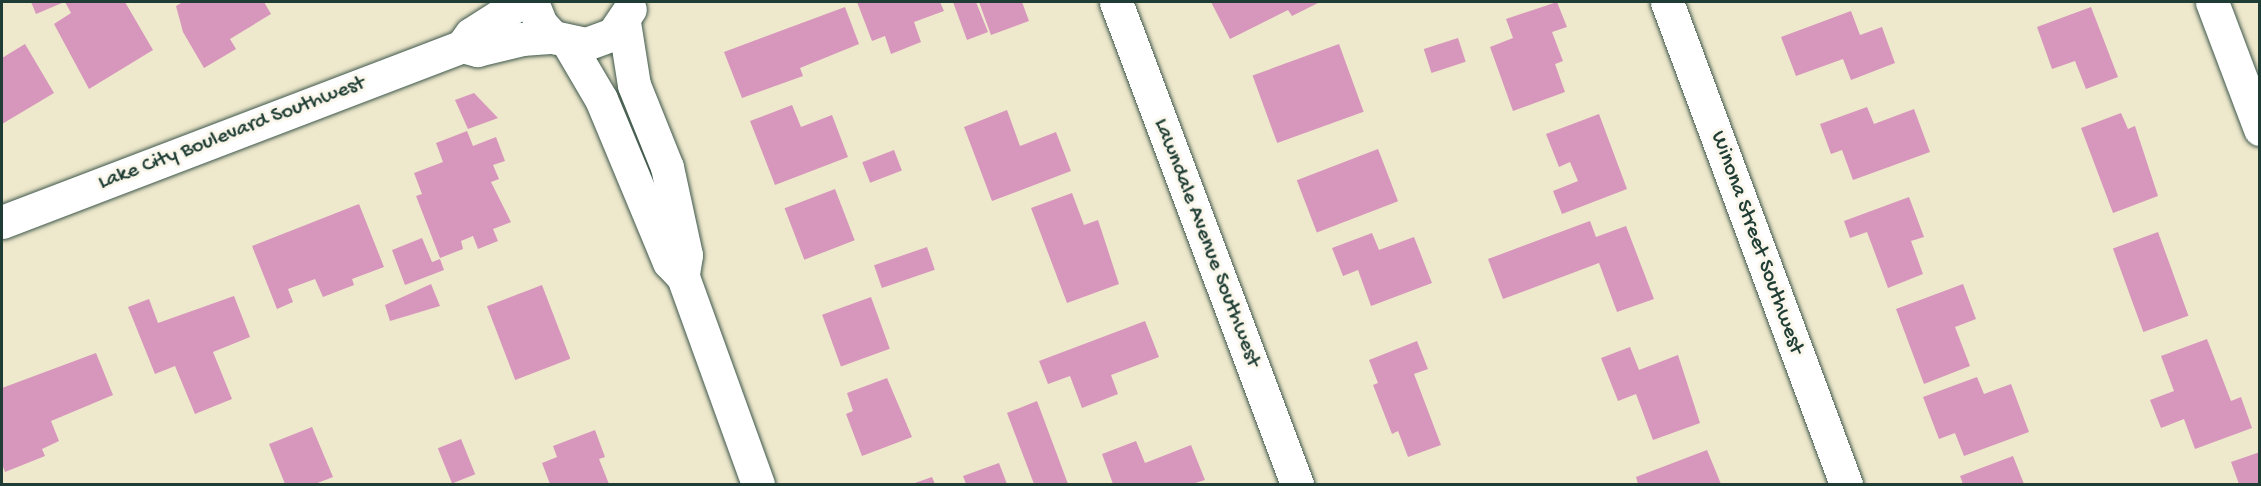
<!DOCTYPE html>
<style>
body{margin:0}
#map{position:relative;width:2261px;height:486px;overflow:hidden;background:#eee8cc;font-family:"Gochi Hand",sans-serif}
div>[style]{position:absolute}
.building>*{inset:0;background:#d797bc;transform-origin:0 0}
.roads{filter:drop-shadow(0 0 2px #3e574b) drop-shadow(0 0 2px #3e574b)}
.minor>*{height:33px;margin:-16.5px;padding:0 16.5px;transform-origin:16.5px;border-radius:16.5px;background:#fff}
span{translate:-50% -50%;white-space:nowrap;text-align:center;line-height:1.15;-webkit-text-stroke:6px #fbf7ec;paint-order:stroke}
.street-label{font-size:22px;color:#1f3d34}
.frame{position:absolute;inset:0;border:3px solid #1f3d34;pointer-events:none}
</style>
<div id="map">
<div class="building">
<div style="clip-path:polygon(31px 2px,61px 2px,62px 3px,36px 14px)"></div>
<div style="clip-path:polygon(65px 2px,125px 2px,153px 50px,89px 89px,54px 24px,71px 13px)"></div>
<div style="clip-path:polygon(183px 2px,264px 2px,271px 14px,230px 39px,236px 49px,204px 68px,183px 32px,176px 6px)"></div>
<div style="clip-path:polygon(857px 2px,940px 2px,944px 11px,914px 22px,921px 42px,891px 54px,885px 36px,872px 41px)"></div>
<div style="clip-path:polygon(953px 2px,976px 2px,988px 32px,967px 40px)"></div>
<div style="clip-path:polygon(979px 2px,1022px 2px,1029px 21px,991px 35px)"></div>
<div style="clip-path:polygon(1211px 2px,1320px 2px,1292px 16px,1288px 10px,1230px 39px)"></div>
<div style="clip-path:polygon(1557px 2px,1567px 27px,1552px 32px,1563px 61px,1555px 64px,1565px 92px,1513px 111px,1490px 47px,1513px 38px,1506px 19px)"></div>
<div style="clip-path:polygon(845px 7px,859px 44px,800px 68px,803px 76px,742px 98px,724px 52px)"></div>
<div style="clip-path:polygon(2091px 7px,2118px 77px,2086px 89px,2075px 61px,2052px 69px,2037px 27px)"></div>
<div style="clip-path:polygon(1851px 11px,1860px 35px,1882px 27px,1895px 63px,1851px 80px,1843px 59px,1796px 76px,1781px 37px)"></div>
<div style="left:1458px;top:38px;width:25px;height:36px;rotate:72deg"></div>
<div style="clip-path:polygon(25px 44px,54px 93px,2px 124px,2px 58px)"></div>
<div style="left:1339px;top:44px;width:72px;height:92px;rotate:70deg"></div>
<div style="clip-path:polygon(474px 93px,498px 118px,468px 129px,455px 100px)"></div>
<div style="clip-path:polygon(792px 105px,801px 127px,832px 115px,848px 157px,775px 185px,750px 121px)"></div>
<div style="clip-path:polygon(1867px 107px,1874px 124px,1914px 109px,1930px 152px,1853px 180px,1842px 150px,1831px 154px,1820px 124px)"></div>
<div style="clip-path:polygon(1007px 110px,1020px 146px,1056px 132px,1071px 171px,992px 201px,964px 127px)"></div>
<div style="clip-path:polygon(2121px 113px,2128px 129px,2135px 126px,2158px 196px,2113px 213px,2081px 128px)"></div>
<div style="clip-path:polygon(1599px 114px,1627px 189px,1562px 214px,1553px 191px,1578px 181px,1570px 162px,1559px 167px,1546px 134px)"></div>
<div style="clip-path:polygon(467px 131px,473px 146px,496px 137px,505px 161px,493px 165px,499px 179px,491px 182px,511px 222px,493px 229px,498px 241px,478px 249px,473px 236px,461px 241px,463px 249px,440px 258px,416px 196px,422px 194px,414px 173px,443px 162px,436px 143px)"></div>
<div style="left:1378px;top:149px;width:56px;height:87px;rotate:69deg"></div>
<div style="left:894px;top:150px;width:22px;height:34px;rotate:69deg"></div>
<div style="left:835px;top:189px;width:55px;height:54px;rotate:69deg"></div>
<div style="clip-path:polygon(1072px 193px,1084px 225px,1098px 220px,1119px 284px,1067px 303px,1031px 208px)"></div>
<div style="clip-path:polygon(1909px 197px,1924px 237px,1911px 241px,1923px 274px,1888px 288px,1867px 232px,1850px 238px,1844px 221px)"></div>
<div style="clip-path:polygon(359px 204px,384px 267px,352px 279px,354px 285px,323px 297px,315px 279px,288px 289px,293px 302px,277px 309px,252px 246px)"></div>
<div style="clip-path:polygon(1590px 221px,1596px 237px,1626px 226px,1654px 299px,1617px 312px,1599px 263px,1503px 299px,1488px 259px)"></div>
<div style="left:2158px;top:232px;width:89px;height:48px;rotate:70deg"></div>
<div style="clip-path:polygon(1372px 233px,1379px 250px,1414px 237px,1432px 283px,1371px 306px,1358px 270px,1343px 276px,1332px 248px)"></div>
<div style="clip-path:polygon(422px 238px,432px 262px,440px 259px,444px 270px,405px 285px,392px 250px)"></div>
<div style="left:927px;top:247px;width:24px;height:56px;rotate:71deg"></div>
<div style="clip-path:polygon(431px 284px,440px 306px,390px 321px,385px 305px)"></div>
<div style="clip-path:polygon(1963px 284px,1976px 319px,1955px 327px,1970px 366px,1924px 384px,1896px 309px)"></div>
<div style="left:542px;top:285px;width:79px;height:59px;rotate:69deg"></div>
<div style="clip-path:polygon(234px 296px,250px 337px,213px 352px,232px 399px,195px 414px,175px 366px,155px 374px,128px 307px,149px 299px,158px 323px)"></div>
<div style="left:871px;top:297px;width:55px;height:52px;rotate:70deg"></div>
<div style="clip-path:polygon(1145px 321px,1159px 357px,1111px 375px,1118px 394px,1082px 408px,1070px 376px,1048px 384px,1039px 361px)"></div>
<div style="clip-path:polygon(2207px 339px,2231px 401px,2241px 397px,2252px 428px,2195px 449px,2184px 419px,2161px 428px,2150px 400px,2174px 391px,2161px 356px)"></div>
<div style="clip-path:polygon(1417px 341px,1428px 369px,1414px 374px,1441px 445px,1408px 457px,1398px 431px,1392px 434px,1373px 385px,1378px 383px,1369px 360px)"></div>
<div style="clip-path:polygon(1630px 347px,1639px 370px,1678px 355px,1700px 423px,1653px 440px,1636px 394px,1618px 401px,1601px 358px)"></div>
<div style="clip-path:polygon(96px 353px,113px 395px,51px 421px,59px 441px,42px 449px,45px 456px,5px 472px,2px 464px,2px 388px)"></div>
<div style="clip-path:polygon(1977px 377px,1984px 394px,2011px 384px,2029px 432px,1964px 456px,1955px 433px,1939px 439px,1923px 397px)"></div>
<div style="clip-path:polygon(887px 378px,912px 437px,862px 456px,846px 414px,853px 411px,847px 393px)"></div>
<div style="clip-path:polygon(1037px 401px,1068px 484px,1034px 484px,1007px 413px)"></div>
<div style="clip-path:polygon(312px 427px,333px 477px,315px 484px,285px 484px,269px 444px)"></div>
<div style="clip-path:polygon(595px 430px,605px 457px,599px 459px,609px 484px,550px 484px,542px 463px,557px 457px,553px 446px)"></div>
<div style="left:461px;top:439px;width:38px;height:25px;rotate:68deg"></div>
<div style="clip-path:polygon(1136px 441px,1145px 463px,1191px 445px,1205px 480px,1192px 484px,1113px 484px,1102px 454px)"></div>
<div style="clip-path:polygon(1707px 450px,1721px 484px,1638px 484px,1636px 477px)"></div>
<div style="clip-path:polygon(2260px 452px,2260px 484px,2239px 484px,2231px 462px)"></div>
<div style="clip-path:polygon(2013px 456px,2024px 484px,1963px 484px,1960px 476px)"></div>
<div style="clip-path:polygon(999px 463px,1007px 484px,966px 484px,963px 476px)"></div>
<div style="clip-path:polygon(932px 477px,935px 484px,912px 484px)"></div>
</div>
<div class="roads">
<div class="minor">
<div style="left:532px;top:2px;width:24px;rotate:68deg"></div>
<div style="left:541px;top:24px;width:18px;rotate:47deg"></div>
<div style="left:553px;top:37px;width:34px;rotate:12deg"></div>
<div style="left:586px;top:44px;width:29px;rotate:-20deg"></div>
<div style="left:613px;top:34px;width:30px;rotate:-56deg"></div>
<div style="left:1116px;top:2px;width:515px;rotate:69.42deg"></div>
<div style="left:1667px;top:2px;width:514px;rotate:69.63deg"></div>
<div style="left:2212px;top:2px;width:136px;rotate:69.3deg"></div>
<div style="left:624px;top:22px;width:64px;rotate:81deg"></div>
<div style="left:634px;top:85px;width:88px;rotate:68.1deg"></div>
<div style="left:667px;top:167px;width:90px;rotate:77.8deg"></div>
<div style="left:686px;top:255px;width:20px;rotate:99deg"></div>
<div style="left:568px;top:43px;width:65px;rotate:59.5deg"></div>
<div style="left:601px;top:99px;width:177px;rotate:67.4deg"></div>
<div style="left:669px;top:262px;width:21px;rotate:47deg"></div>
<div style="left:683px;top:277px;width:220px;rotate:70.1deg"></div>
<div style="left:462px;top:46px;width:16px;rotate:15deg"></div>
<div style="left:477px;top:50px;width:46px;rotate:-13.7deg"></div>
<div style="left:522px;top:39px;width:31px;rotate:-4deg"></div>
<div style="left:2px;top:222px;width:493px;rotate:-20.9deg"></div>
<div style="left:462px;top:46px;width:15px;rotate:-53deg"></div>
<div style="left:471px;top:34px;width:59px;rotate:-32.6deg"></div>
</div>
</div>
<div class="street-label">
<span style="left:232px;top:134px;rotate:-21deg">Lake City Boulevard Southwest</span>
<span style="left:1206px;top:243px;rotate:69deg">Lawndale Avenue Southwest</span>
<span style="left:1756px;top:243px;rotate:70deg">Winona Street Southwest</span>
</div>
<div class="frame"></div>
</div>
